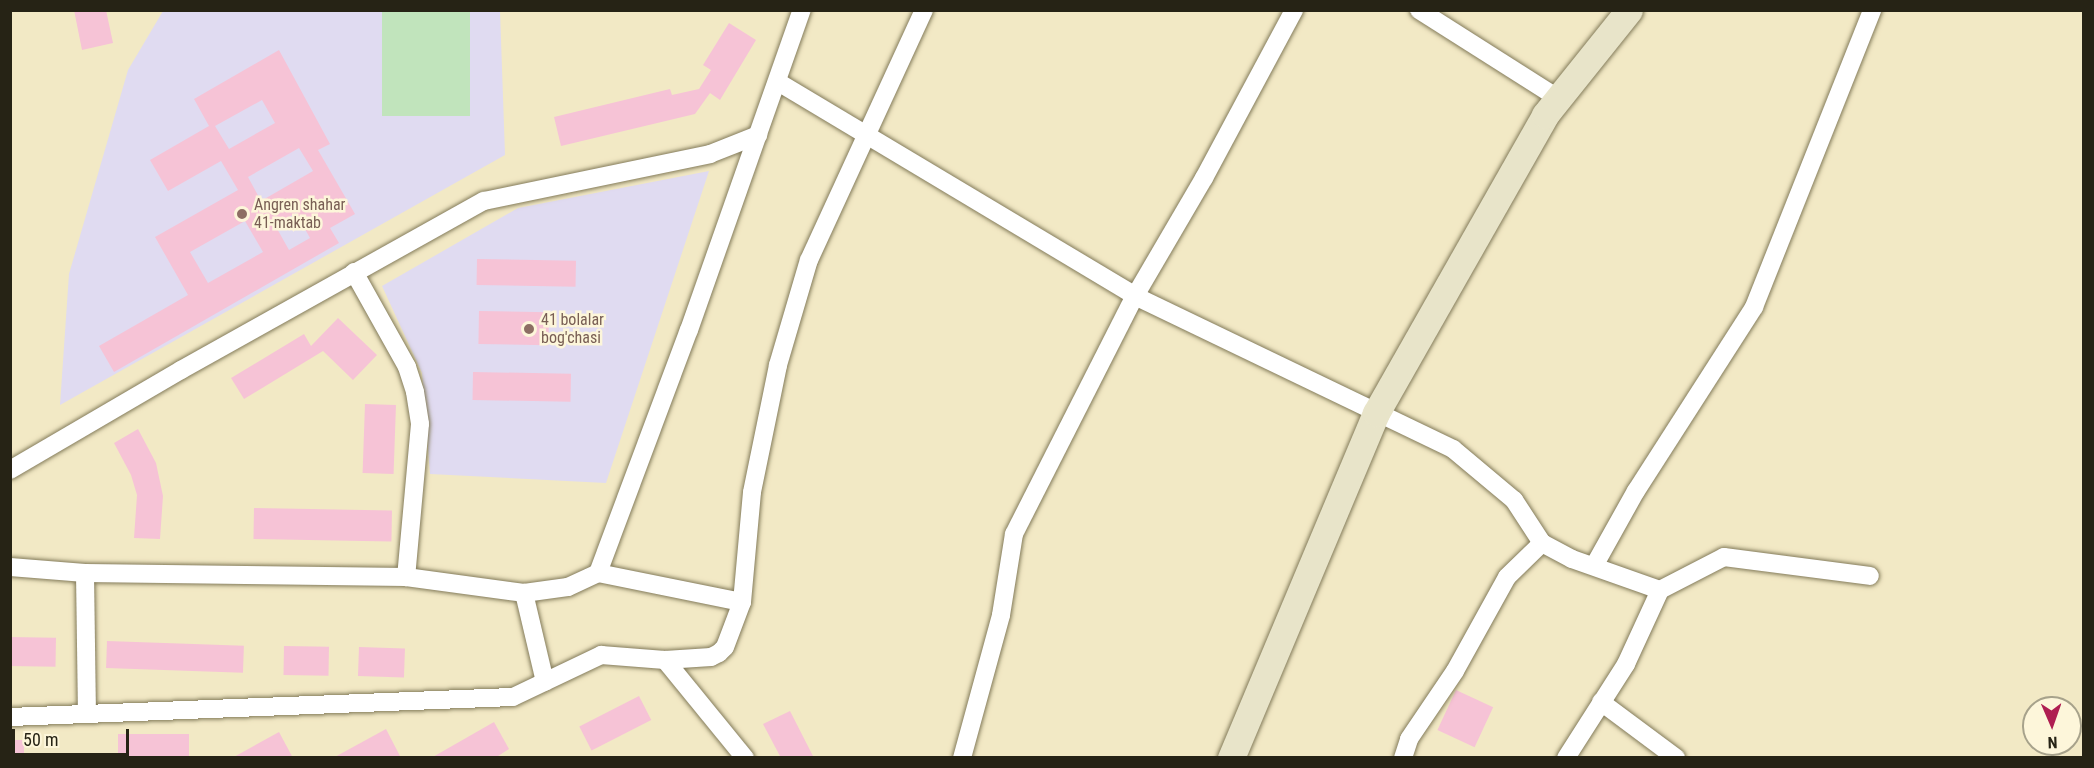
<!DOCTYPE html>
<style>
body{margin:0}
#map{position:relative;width:2094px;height:768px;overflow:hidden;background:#f2e9c5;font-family:"Roboto Condensed",sans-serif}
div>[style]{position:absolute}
.education>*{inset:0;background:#e0dbf1}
.green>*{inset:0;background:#c1e4bc;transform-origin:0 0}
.building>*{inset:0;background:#f6c3d6;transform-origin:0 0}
.roads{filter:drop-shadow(0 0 2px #837b5a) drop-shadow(0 0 2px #837b5a)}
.street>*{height:18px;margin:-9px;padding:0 9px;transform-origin:9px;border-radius:9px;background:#fff}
.secondary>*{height:27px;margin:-13.5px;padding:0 13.5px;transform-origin:13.5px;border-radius:13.5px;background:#e8e4c9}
.dots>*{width:16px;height:16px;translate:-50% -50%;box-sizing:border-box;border:3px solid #fdf6da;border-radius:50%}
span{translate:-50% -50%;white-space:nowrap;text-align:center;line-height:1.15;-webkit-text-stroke:5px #fdf6da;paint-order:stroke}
.education-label{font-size:16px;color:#785e54}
.left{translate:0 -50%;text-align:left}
.frame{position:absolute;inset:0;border:12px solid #262315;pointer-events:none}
.north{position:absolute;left:2022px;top:696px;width:60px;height:60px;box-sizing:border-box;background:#fdf6da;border:2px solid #a7a28b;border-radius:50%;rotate:178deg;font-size:16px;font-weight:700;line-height:24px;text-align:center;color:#262315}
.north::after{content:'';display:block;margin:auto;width:21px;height:27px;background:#af1e51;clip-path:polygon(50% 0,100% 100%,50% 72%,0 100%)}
.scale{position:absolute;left:12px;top:729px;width:117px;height:27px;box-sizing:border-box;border:3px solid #262315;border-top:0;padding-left:8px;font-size:18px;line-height:21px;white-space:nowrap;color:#262315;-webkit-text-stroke:4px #fdf6da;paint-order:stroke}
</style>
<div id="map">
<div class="education">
<div style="clip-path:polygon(163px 11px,500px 11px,505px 155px,60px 405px,69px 274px,128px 70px)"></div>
<div style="clip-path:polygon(709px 171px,606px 483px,430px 474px,422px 373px,382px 286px,518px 208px)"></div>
</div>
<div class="green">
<div style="left:382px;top:11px;width:88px;height:105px"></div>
</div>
<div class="building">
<div style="clip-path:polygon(74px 10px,106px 10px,113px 43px,82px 50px)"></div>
<div style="clip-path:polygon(729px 23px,756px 40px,720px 100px,710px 93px,695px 114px,561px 146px,554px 117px,670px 89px,672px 95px,699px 89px,711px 70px,703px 65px)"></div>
<div style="clip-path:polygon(evenodd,279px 50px,330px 144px,318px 150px,355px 214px,330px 228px,339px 243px,114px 372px,99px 346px,188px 295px,155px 237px,238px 190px,221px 161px,168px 191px,150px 160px,209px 126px,194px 99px,279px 50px,262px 100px,275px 123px,229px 149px,215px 126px,262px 100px,279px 50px,299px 148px,313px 171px,261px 201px,248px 177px,299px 148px,279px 50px,296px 213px,310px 238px,289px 250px,275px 225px,296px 213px,279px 50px,245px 221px,263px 252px,208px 283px,190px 252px,245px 221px)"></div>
<div style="left:477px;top:259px;width:99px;height:26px;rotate:1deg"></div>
<div style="left:479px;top:311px;width:70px;height:33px;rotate:1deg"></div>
<div style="clip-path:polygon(338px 318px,377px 355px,353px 380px,323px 351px,244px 399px,231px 378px,304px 334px,311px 346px)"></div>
<div style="left:473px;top:372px;width:98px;height:28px;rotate:1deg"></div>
<div style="left:365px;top:404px;width:31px;height:69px;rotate:2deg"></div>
<div style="clip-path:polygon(138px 429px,156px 463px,163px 496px,160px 539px,134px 538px,137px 495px,131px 475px,114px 443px)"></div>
<div style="left:254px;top:508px;width:138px;height:31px;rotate:1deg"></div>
<div style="left:10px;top:637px;width:46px;height:29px;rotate:1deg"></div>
<div style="left:107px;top:641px;width:137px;height:27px;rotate:2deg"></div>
<div style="left:284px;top:646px;width:45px;height:29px;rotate:1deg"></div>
<div style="left:359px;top:647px;width:46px;height:29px;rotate:2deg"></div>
<div style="left:1456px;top:690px;width:41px;height:44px;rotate:25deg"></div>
<div style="left:639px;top:696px;width:27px;height:67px;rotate:63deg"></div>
<div style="clip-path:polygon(790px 711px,814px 758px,781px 758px,763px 724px)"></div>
<div style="clip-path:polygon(494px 722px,509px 749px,495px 758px,431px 758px)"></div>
<div style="clip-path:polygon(386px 729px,401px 758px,333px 758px)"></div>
<div style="clip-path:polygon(279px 732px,293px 758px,232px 758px)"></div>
<div style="left:189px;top:734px;width:24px;height:71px;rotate:90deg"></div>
<div style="left:10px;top:740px;width:14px;height:18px"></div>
</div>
<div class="roads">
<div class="street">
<div style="left:1419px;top:10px;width:166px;rotate:32.4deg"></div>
<div style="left:778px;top:82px;width:416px;rotate:30.9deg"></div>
<div style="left:1135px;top:296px;width:353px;rotate:25.7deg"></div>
<div style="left:1453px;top:449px;width:80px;rotate:39.9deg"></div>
<div style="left:1514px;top:500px;width:51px;rotate:56.9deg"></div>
<div style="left:1542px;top:543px;width:34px;rotate:28deg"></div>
<div style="left:1572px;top:559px;width:93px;rotate:19.4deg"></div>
<div style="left:354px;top:272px;width:109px;rotate:60.8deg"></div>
<div style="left:407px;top:367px;width:26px;rotate:72deg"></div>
<div style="left:415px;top:392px;width:32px;rotate:81deg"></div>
<div style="left:420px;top:424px;width:154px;rotate:95.2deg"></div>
<div style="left:10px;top:470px;width:198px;rotate:-30.3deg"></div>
<div style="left:181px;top:370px;width:347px;rotate:-29.2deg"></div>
<div style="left:484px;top:201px;width:231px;rotate:-11.7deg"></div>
<div style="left:710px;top:154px;width:52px;rotate:-21.6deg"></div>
<div style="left:1594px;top:566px;width:86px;rotate:-60.8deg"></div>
<div style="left:1636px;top:491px;width:219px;rotate:-57.3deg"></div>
<div style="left:1754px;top:307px;width:320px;rotate:-68.3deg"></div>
<div style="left:10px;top:567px;width:75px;rotate:4.6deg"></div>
<div style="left:85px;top:573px;width:321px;rotate:0.7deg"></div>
<div style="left:406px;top:577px;width:119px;rotate:7.7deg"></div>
<div style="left:524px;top:593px;width:44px;rotate:-7.8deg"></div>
<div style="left:568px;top:587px;width:33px;rotate:-25deg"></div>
<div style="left:598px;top:573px;width:147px;rotate:11.4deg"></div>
<div style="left:85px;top:573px;width:141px;rotate:89.2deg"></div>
<div style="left:598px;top:573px;width:259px;rotate:-69.5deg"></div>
<div style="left:689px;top:330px;width:339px;rotate:-70.6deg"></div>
<div style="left:524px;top:593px;width:91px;rotate:76.7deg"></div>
<div style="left:665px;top:660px;width:127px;rotate:50.8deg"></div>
<div style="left:1601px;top:702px;width:94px;rotate:36.7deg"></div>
<div style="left:10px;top:717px;width:503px;rotate:-2.28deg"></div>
<div style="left:513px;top:697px;width:98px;rotate:-25.5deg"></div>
<div style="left:601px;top:655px;width:64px;rotate:4.5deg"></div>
<div style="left:665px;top:660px;width:46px;rotate:-3.7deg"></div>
<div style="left:711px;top:657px;width:9px;rotate:-27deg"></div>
<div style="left:719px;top:653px;width:8px;rotate:-45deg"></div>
<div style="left:725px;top:647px;width:48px;rotate:-69.3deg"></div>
<div style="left:742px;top:602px;width:110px;rotate:-84.8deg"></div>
<div style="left:752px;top:492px;width:130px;rotate:-78.4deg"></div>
<div style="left:778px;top:365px;width:109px;rotate:-73.6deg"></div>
<div style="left:809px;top:260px;width:275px;rotate:-65.3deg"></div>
<div style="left:962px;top:758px;width:148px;rotate:-74.7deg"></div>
<div style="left:1001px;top:615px;width:82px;rotate:-80.9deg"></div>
<div style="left:1014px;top:534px;width:267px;rotate:-63.1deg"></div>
<div style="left:1135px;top:296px;width:137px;rotate:-59.7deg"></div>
<div style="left:1204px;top:178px;width:191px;rotate:-61.8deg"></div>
<div style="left:1403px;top:758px;width:20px;rotate:-72deg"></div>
<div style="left:1409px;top:739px;width:82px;rotate:-55.9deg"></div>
<div style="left:1455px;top:671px;width:107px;rotate:-61deg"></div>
<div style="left:1507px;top:577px;width:49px;rotate:-44.2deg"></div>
<div style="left:1566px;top:758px;width:112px;rotate:-57.4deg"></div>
<div style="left:1626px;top:664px;width:81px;rotate:-65.3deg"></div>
<div style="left:1660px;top:590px;width:72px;rotate:-27.3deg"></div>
<div style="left:1724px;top:557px;width:147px;rotate:7.4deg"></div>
</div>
<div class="secondary">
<div style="left:1231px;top:758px;width:374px;rotate:-67.2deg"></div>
<div style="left:1376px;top:413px;width:343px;rotate:-60.4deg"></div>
<div style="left:1545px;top:115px;width:134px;rotate:-51.3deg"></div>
</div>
</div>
<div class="dots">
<div style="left:242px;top:214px;background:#8d6e63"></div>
<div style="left:529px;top:329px;background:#8d6e63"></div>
</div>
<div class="education-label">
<span class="left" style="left:254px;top:214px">Angren shahar<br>41-maktab</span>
<span class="left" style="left:541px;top:329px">41 bolalar<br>bog'chasi</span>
</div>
<div class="frame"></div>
<div class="north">N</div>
<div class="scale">50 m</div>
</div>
